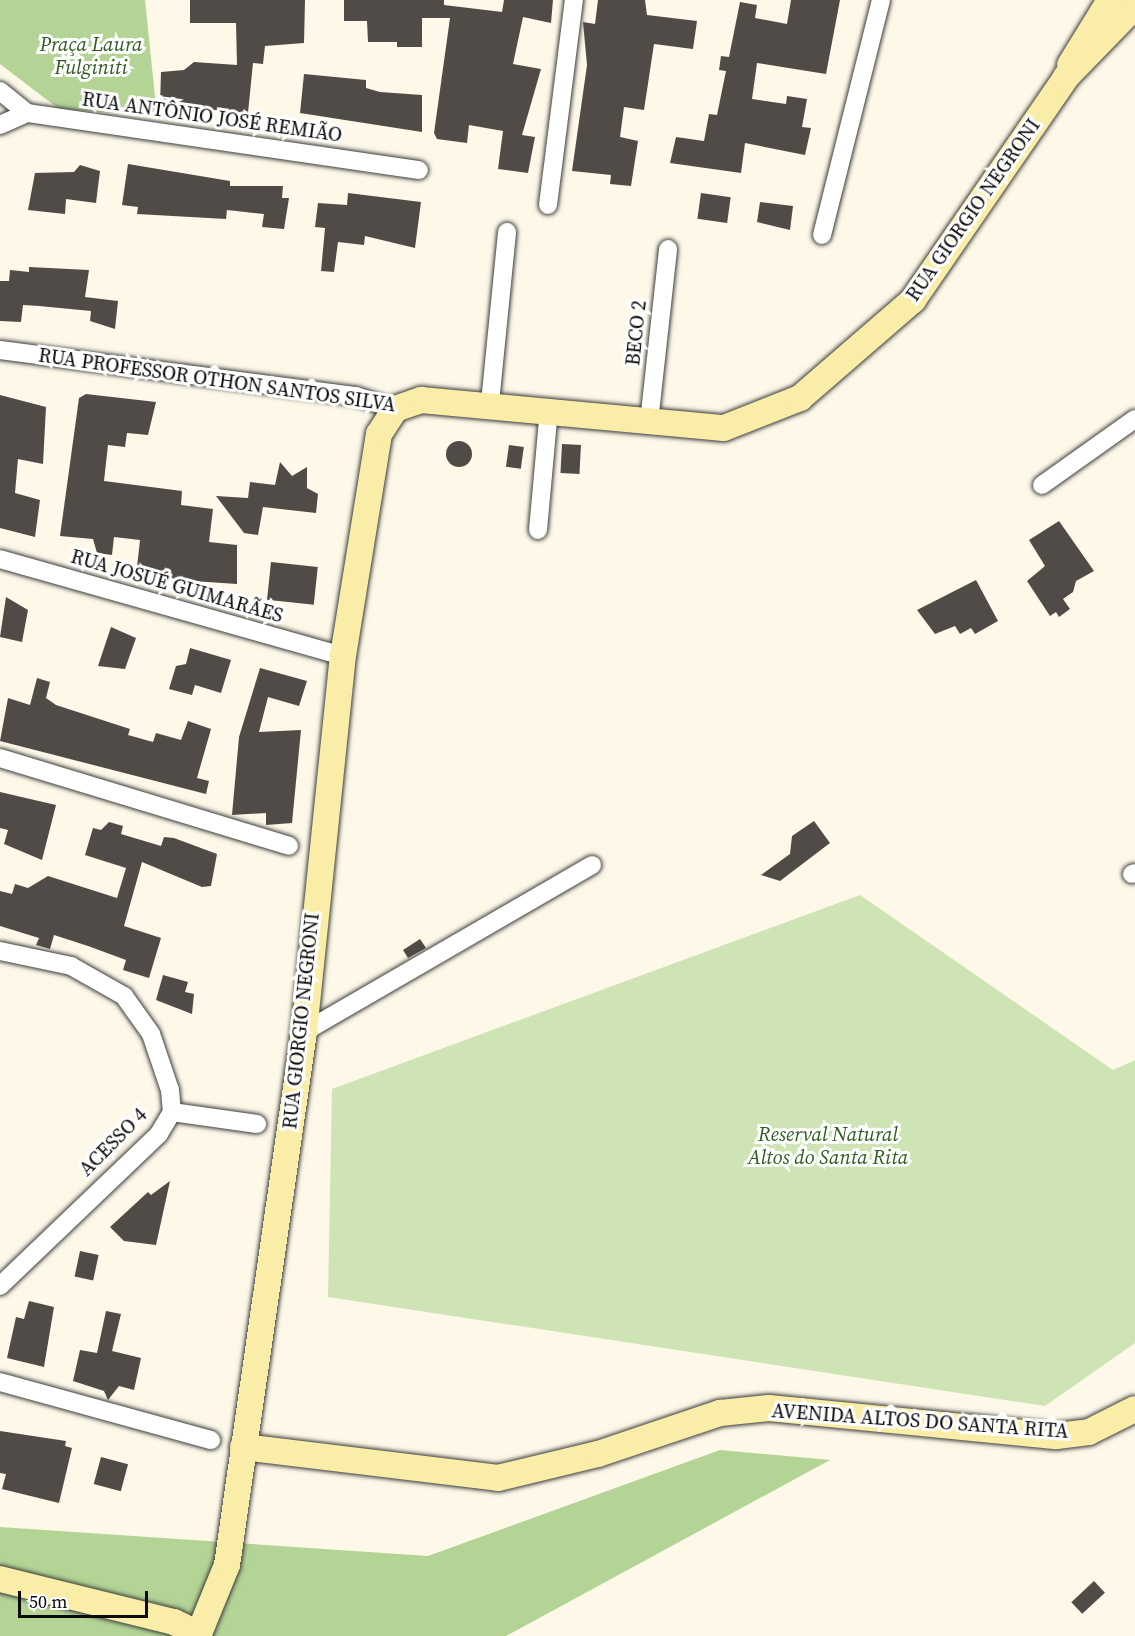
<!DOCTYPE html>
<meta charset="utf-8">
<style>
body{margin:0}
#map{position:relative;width:1135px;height:1636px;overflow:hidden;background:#fdf8e8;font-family:"Source Serif 4",serif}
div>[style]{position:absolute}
.green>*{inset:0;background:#cfe4b5}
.forest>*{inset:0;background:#b4d496}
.building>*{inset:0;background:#514b47;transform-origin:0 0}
.round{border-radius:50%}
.roads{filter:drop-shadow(0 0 2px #3d3d3d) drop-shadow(0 0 2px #3d3d3d)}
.street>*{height:18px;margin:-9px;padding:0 9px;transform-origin:9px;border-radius:9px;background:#fff}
.secondary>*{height:26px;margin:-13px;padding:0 13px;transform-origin:13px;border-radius:13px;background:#f9eda7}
span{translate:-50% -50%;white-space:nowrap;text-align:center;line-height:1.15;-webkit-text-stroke:6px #fff;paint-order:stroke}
.park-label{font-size:20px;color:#2f5b20;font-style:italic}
.street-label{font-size:20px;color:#0a0a0a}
.scale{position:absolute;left:18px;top:1591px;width:130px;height:27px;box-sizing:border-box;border:3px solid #0a0a0a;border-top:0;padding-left:8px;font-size:18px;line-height:21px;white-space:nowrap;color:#0a0a0a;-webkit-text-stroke:4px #fff;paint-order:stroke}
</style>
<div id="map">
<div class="green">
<div style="clip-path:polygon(860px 895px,1113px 1070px,1135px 1060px,1135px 1343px,1045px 1406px,328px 1297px,332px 1089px)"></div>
</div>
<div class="forest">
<div style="clip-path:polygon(0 0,145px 0,157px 116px,59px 109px,0 64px)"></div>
<div style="clip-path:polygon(720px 1450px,830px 1460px,506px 1636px,0 1636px,0 1527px,428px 1556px)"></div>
</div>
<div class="building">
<div style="clip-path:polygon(190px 0,305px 0,304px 43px,265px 46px,263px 64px,253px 63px,248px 113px,160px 105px,161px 72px,184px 70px,194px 62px,237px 65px,236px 23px,190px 23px)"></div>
<div style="clip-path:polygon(344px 0,444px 0,444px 5px,502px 12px,504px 0,553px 0,551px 23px,523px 17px,513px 64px,541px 69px,522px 135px,535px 137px,528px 173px,498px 169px,503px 131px,469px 125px,467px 143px,437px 139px,434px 133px,450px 18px,422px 18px,422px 47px,397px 47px,397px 42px,368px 42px,367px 21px,344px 21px)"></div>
<div style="clip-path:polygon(598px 0,645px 0,647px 15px,697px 21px,693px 49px,654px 44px,644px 110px,624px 107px,620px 137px,638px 141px,631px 186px,610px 184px,611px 175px,572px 171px,587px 65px,583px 22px,595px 24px)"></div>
<div style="clip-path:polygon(791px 0,840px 0,826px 74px,757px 63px,752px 99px,786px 104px,787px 96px,807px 99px,802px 127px,811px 128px,805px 155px,745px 143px,741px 173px,670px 163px,676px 137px,704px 141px,709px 114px,717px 115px,726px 71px,719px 70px,721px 56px,729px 57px,740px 2px,757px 5px,755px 18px,787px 24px)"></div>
<div style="clip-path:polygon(304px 74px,366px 80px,366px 88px,380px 92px,422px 95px,422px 132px,300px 113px)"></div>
<div style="clip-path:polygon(128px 164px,230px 181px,230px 186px,283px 186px,282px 198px,289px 198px,284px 229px,262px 227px,264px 214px,227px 210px,226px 219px,137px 214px,138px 207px,122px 205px)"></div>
<div style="clip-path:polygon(80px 165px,100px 171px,96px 203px,66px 199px,65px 214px,28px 210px,35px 173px,74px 172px)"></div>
<div style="clip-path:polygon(348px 193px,421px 202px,415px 248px,365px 236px,364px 245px,338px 242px,334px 272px,321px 271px,325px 228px,315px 227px,318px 203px,347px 205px)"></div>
<div style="left:701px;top:193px;width:30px;height:26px;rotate:8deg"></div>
<div style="clip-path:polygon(760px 202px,793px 206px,790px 230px,757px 222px)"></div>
<div style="clip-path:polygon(29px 267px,89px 270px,85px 297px,118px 301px,115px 329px,90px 321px,91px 311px,39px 306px,23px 305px,21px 322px,0 321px,0 281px,9px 281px,10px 270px,29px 272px)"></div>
<div style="clip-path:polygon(86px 394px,156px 402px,148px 435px,127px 433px,125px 447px,108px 445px,104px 481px,182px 491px,181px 505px,213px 509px,209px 542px,237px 545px,237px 584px,178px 580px,137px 567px,140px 540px,114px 537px,112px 555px,97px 553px,93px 539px,60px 536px,79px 398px)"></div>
<div style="clip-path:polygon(0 395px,46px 407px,43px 464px,18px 459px,15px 493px,40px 500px,35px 537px,0 528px)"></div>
<div class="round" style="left:446px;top:441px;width:26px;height:26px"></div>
<div style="left:562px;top:444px;width:19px;height:29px;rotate:3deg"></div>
<div style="left:509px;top:445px;width:15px;height:22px;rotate:8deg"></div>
<div style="clip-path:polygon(280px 462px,292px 476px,307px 467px,307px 488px,318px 494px,316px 513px,263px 507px,258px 535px,244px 533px,216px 496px,248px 498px,250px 482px,275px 485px)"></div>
<div style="clip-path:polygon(1059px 521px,1094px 571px,1076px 581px,1073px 592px,1063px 599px,1070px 609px,1059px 617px,1056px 612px,1050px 616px,1027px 581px,1045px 566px,1029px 540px)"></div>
<div style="left:271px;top:562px;width:47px;height:38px;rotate:6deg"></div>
<div style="clip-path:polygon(976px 580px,998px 621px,975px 634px,971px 628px,960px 634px,955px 626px,935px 634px,917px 610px)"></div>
<div style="clip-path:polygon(6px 597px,28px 610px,22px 642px,0 637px)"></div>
<div style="clip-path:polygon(111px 627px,136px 638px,125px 669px,98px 666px)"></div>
<div style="clip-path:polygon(190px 648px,231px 660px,221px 693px,195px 685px,192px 695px,169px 689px,176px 666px,186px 664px)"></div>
<div style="clip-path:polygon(260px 668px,307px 681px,299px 706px,268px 697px,259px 732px,301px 730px,292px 823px,266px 825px,266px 813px,232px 815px,239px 737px)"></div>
<div style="clip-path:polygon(37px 678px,50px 682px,46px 698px,56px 705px,130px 729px,128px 735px,153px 742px,156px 733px,181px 740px,188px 721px,211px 729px,197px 778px,209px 781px,206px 794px,0 741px,8px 698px,30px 705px)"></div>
<div style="clip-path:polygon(0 792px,56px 805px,42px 860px,4px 844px,8px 830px,0 828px)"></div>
<div style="clip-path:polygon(814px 821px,830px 843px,780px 881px,761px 875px,790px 854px,792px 836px)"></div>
<div style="clip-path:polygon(109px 822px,123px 826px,121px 834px,161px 846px,164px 837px,174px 838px,217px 854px,211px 886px,202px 887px,142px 862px,124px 926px,161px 938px,149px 978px,123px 970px,126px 960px,88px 946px,54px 935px,50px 949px,36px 945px,39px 938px,0 926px,0 891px,12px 894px,15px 884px,28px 888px,48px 876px,117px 898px,126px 868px,85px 855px,93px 828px,101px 830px)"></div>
<div style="clip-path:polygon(420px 939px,426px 948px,408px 958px,403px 950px)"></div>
<div style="clip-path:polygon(163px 975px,188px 982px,185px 992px,194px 994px,192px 1014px,156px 1000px)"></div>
<div style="clip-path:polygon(170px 1181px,156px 1245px,124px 1241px,110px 1227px,148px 1192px,151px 1195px)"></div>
<div style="left:80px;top:1251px;width:19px;height:26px;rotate:12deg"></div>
<div style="clip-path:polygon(29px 1301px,54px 1307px,44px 1367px,7px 1358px,16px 1317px,24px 1319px)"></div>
<div style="clip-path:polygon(106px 1311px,121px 1314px,112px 1351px,141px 1358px,134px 1390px,119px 1386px,108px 1400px,104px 1391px,73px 1381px,80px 1350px,97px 1353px)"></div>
<div style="clip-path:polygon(0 1431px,66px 1441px,65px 1446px,72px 1448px,59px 1503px,2px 1489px,6px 1474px,0 1473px)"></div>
<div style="left:101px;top:1457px;width:28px;height:28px;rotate:15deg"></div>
<div style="left:1094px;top:1581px;width:16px;height:31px;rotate:47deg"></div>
</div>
<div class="roads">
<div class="street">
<div style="left:0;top:91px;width:35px;rotate:39deg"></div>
<div style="left:0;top:125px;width:30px;rotate:-24deg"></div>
<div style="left:27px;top:113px;width:396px;rotate:8.3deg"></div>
<div style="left:548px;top:205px;width:207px;rotate:-82.8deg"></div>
<div style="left:822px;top:235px;width:242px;rotate:-75.9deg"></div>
<div style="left:0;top:350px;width:359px;rotate:7.4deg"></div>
<div style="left:356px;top:396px;width:41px;rotate:18.4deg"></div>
<div style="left:490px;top:403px;width:172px;rotate:-84.3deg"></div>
<div style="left:649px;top:422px;width:174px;rotate:-83.7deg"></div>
<div style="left:1042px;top:485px;width:114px;rotate:-35.4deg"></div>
<div style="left:538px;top:530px;width:121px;rotate:-84.8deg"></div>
<div style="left:0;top:559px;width:356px;rotate:15.8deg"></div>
<div style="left:0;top:758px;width:302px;rotate:16.9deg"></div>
<div style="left:1132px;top:874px;width:3px;rotate:-18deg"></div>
<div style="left:0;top:951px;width:73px;rotate:11.9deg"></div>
<div style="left:71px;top:966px;width:61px;rotate:29.5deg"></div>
<div style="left:124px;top:996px;width:47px;rotate:54.6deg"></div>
<div style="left:151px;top:1034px;width:59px;rotate:71.3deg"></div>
<div style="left:170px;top:1090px;width:22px;rotate:85deg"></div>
<div style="left:172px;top:1112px;width:26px;rotate:121deg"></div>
<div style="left:159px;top:1134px;width:220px;rotate:136.3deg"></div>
<div style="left:304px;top:1032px;width:333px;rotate:-30.1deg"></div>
<div style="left:172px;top:1112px;width:86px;rotate:8deg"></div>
<div style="left:0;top:1382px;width:219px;rotate:15.4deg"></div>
</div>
<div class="secondary">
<div style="left:1070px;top:65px;width:76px;rotate:-58.4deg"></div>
<div style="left:243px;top:1447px;width:257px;rotate:6.9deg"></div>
<div style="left:498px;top:1478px;width:103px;rotate:-13.5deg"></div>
<div style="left:598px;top:1454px;width:129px;rotate:-18.6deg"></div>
<div style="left:720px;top:1413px;width:49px;rotate:-5.8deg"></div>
<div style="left:769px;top:1408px;width:289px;rotate:5.6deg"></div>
<div style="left:1057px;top:1436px;width:32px;rotate:-7deg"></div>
<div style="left:1089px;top:1432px;width:51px;rotate:-26.6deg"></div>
<div style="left:0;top:1579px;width:179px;rotate:13.9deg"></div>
<div style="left:174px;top:1622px;width:28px;rotate:26deg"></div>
<div style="left:198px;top:1636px;width:77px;rotate:-67.8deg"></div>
<div style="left:227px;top:1565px;width:539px;rotate:-81.78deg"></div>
<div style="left:304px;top:1032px;width:378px;rotate:-84.1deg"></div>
<div style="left:343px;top:656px;width:225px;rotate:-80.8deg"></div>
<div style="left:379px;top:434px;width:30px;rotate:-57deg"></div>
<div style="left:395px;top:409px;width:28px;rotate:-19deg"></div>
<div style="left:421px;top:400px;width:304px;rotate:5.3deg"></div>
<div style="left:724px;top:428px;width:82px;rotate:-21.5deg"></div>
<div style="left:800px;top:398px;width:150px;rotate:-40.9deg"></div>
<div style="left:913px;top:300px;width:270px;rotate:-55.5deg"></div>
<div style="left:1066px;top:77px;width:99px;rotate:-45.8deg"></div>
</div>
</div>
<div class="park-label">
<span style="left:91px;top:56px">Praça Laura<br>Fulginiti</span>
<span style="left:828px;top:1146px">Reserval Natural<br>Altos do Santa Rita</span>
</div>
<div class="street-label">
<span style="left:212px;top:117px;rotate:8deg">RUA ANTÔNIO JOSÉ REMIÃO</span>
<span style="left:973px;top:210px;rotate:-55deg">RUA GIORGIO NEGRONI</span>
<span style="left:636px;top:333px;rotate:-84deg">BECO 2</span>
<span style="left:217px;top:380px;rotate:8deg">RUA PROFESSOR OTHON SANTOS SILVA</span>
<span style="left:177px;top:586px;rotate:16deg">RUA JOSUÉ GUIMARÃES</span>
<span style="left:301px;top:1021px;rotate:-84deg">RUA GIORGIO NEGRONI</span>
<span style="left:113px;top:1142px;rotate:-45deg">ACESSO 4</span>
<span style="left:920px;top:1421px;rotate:4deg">AVENIDA ALTOS DO SANTA RITA</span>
</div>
<div class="scale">50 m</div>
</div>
